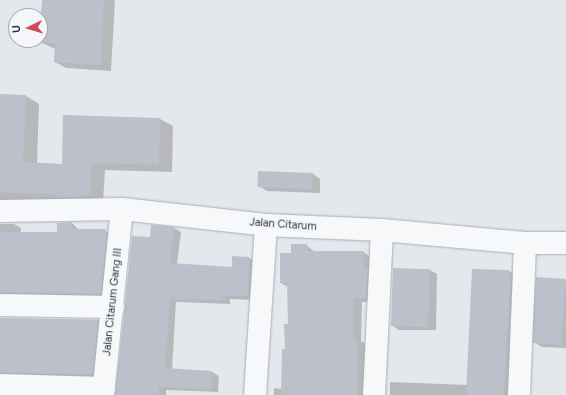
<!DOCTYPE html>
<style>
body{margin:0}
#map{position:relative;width:566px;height:395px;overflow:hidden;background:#e4e7ec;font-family:Figtree,sans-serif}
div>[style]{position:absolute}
.shadow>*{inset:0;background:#0003}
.building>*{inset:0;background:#bbc0ca;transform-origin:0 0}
.roads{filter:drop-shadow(0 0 1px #a9aeb7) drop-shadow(0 0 1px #a9aeb7)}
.minor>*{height:22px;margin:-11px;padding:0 11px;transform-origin:11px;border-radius:11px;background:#f7f8fa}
span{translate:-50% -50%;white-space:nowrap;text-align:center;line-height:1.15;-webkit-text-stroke:4px #f4f6f9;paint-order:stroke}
.street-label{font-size:11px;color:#2b3445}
.north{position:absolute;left:8px;top:8px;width:40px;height:40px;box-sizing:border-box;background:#f4f6f9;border:1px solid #a4a8b1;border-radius:50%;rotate:265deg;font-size:11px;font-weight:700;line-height:16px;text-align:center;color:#2b3445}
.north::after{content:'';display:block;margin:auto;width:14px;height:18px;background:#d1495b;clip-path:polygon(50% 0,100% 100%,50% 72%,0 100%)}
</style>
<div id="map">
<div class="shadow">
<div style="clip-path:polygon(43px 0,115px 0,111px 71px,66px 68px,55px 62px,55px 49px,40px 42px)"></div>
<div style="clip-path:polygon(0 95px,26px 96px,39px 104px,37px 163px,63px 165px,64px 116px,160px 119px,173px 126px,172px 172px,105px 170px,103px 203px,27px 199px,27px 205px,11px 206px,0 200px)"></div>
<div style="clip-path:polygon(313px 174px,320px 179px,320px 193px,267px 191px,259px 186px)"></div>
<div style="clip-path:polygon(72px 223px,79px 230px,104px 230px,112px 234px,108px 298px,0 299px,0 224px,14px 224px,21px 228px,21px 233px,58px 233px)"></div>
<div style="clip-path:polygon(174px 228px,181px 232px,177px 264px,233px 268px,249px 258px,256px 262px,254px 300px,230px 299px,230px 304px,176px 302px,172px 370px,212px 372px,219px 376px,218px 392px,166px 390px,166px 395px,115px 395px,133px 237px,151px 238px)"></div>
<div style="clip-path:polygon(306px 245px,315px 252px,363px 252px,371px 257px,374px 302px,362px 302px,361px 341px,365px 344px,366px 395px,274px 395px,274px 388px,282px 389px,289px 325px,288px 287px,281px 283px,292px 254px)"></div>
<div style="clip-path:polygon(430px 270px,437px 274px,436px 330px,399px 330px,391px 325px)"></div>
<div style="clip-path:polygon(509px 271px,517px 276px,513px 395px,390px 395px,390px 382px,468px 385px)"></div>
<div style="clip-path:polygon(566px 280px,566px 348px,542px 347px,535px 343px)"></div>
<div style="clip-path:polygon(0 319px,98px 320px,105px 324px,99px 379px,0 379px)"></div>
</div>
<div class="building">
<div style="clip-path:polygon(42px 0,104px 0,101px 65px,54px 62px,55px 43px,39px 43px)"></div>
<div style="clip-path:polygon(0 94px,26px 95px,23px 162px,62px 164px,63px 115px,160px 118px,159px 165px,92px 163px,90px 195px,57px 198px,57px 194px,0 192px)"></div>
<div style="left:258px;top:171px;width:55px;height:16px;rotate:2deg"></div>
<div style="clip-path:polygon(72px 222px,72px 229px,105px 229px,107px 233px,101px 294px,0 293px,0 232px,57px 232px,57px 223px)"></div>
<div style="clip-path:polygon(151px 225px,174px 227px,170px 263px,232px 267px,232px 256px,249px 257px,248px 296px,223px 296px,223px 300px,170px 299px,165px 368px,212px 371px,211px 389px,159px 387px,159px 395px,116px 395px,132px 236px,150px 237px)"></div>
<div style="clip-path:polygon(291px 244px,307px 244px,307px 251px,364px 251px,363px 268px,368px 268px,366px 298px,354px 298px,353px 338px,357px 338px,358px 395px,281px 395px,282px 349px,285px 349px,284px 324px,288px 324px,287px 283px,280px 283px,280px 253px,291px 253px)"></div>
<div style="left:393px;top:268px;width:37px;height:58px;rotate:2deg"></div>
<div style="clip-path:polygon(472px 269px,509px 270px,509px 276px,511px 276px,504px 395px,466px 395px)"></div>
<div style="left:536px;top:277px;width:30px;height:66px;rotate:4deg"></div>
<div style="left:0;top:318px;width:98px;height:55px;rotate:1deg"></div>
</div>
<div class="roads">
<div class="minor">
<div style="left:0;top:211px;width:122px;rotate:-0.9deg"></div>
<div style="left:122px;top:209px;width:145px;rotate:6.3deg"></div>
<div style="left:266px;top:225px;width:116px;rotate:2.5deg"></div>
<div style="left:382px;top:230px;width:144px;rotate:5.2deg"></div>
<div style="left:525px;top:243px;width:41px"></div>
<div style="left:0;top:305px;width:113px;rotate:1deg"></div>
<div style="left:0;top:385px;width:104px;rotate:1.7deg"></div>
<div style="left:103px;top:395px;width:187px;rotate:-84.2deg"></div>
<div style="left:255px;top:395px;width:170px;rotate:-86.3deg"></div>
<div style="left:374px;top:395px;width:165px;rotate:-87.2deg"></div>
<div style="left:519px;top:395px;width:152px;rotate:-87.7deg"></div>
</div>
</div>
<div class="street-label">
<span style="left:283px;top:225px;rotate:4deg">Jalan Citarum</span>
<span style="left:113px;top:302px;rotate:-84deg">Jalan Citarum Gang III</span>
</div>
<div class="north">U</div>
</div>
